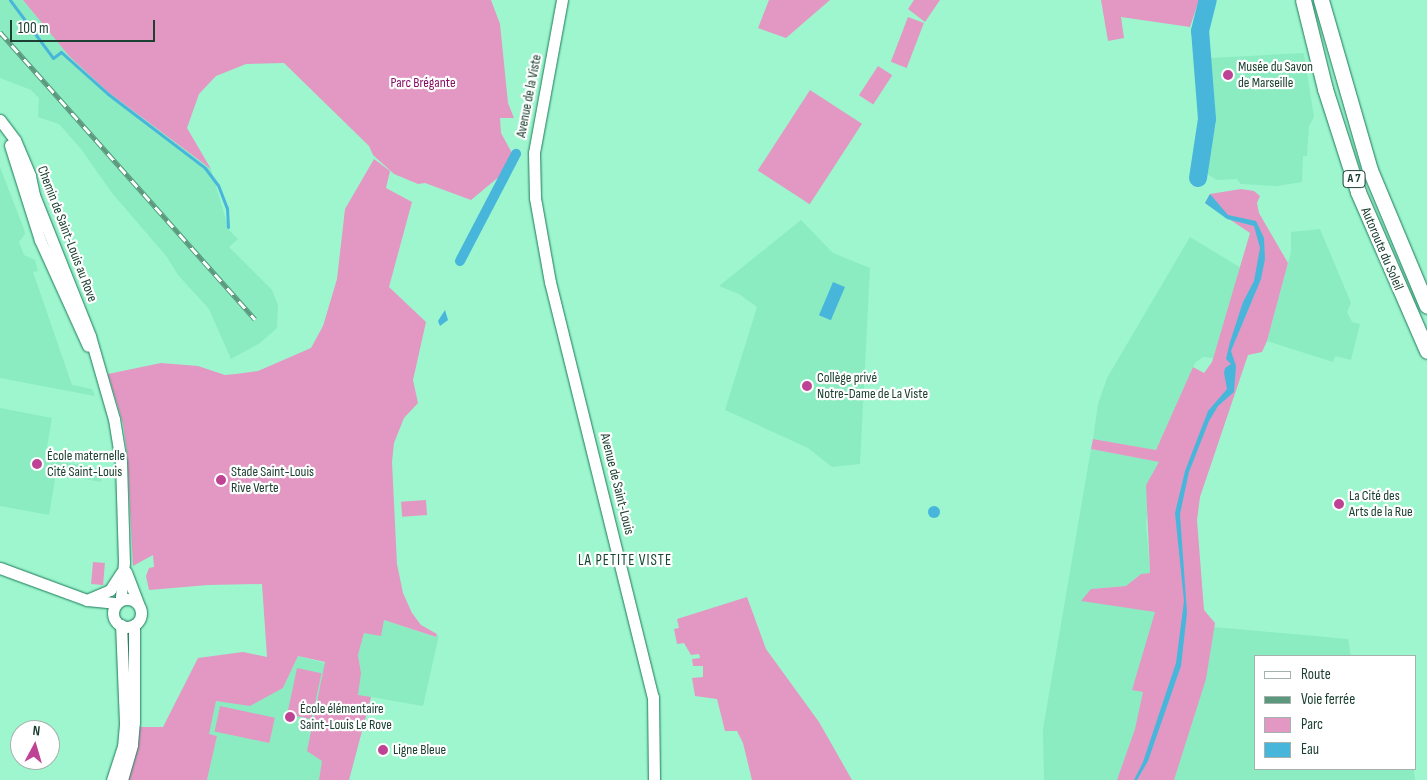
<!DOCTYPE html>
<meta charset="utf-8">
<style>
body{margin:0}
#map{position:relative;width:1427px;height:780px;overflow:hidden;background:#9ef6ce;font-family:"Sofia Sans Condensed",sans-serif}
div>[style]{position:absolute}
.built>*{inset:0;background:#8becc1}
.green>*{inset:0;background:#e298c3;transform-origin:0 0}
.water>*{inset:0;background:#48b6db;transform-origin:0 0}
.round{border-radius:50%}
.stream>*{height:3px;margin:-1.5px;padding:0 1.5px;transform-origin:1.5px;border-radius:1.5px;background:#48b6db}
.canal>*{height:10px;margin:-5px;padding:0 5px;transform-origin:5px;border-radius:5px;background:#48b6db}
.river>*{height:18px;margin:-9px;padding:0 9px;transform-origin:9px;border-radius:9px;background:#48b6db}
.roads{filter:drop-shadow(0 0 1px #1a7a59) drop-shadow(0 0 1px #1a7a59)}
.secondary>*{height:11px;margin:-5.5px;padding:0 5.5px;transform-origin:5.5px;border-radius:5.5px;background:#fff}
.secondary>.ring{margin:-5.5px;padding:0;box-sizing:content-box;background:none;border:11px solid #fff;border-radius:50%}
.highway>*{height:15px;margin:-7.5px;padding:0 7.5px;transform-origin:7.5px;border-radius:7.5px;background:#fff}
.rail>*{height:5px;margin-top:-2.5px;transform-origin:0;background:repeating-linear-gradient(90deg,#fff 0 9px,#5b987d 0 18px);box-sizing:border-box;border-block:1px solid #5b987d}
.dots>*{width:14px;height:14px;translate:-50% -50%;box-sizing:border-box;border:2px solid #fff;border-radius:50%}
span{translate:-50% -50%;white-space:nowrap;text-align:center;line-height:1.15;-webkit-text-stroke:4.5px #fff;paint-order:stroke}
.shield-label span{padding:1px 4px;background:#fff;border:1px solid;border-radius:4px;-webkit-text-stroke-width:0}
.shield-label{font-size:12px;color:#1c4031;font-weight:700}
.poi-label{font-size:14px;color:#1c4031}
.left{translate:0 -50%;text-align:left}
.park-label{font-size:14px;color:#860e63}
.street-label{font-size:14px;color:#1c4031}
.neighbourhood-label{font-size:15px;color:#174633;letter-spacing:1px}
.legend{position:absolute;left:1254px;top:655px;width:162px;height:115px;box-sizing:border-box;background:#fff;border:1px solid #a4b3ad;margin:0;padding:6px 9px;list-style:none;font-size:15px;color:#1c4031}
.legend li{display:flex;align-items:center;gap:10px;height:25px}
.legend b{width:25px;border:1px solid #a4b3ad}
.north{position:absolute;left:10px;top:720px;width:50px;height:50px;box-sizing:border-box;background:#fff;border:1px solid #a4b3ad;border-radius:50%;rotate:6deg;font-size:14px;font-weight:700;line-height:20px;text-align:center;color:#1c4031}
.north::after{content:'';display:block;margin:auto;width:18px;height:22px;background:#bf4394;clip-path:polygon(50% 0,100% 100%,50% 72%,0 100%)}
.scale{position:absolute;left:10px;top:20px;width:145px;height:22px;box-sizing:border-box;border:2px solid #1c4031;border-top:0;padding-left:6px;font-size:15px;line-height:18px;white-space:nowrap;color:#1c4031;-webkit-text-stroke:4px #fff;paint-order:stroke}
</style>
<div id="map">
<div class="built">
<div style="clip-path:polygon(0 0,23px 0,69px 56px,108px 92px,211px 169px,229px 230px,238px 239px,229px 247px,272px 290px,278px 305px,277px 328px,260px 343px,231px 359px,209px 309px,178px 275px,167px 257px,112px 193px,81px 149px,59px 124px,38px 117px,39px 98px,31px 90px,0 78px)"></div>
<div style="clip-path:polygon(1304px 53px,1314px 117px,1309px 126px,1307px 156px,1303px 156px,1302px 182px,1277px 186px,1241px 184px,1237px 179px,1217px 180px,1205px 173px,1216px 122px,1211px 58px)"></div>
<div style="clip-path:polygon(0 167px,24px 229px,25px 234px,19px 242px,24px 255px,35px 260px,38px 271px,33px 272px,72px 385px,92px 389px,95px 396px,0 378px)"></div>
<div style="clip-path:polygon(801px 220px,833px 253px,870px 268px,860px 464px,832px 467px,808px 448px,725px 410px,757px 307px,739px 294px,719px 286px)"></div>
<div style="clip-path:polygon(1320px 229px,1351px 303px,1347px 312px,1352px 322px,1360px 324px,1351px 360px,1335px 356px,1333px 362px,1267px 341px,1291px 252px,1291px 232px)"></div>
<div style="clip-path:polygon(1190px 237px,1241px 268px,1213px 358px,1203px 357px,1195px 363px,1156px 450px,1093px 439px,1098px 404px,1107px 378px)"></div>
<div style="clip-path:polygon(0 408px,52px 418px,45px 459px,103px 469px,101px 482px,56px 474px,49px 515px,0 506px)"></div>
<div style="clip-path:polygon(1091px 449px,1159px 462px,1146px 522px,1150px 573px,1141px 574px,1126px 586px,1091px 589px,1202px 626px,1348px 639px,1351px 656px,1256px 656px,1256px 769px,1414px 769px,1415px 780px,1044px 780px,1043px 729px)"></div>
<div style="clip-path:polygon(384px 620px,435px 637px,439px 635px,423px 706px,371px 697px,349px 780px,207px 780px,217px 736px,208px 734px,216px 700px,283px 688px,298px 656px,361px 673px,358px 655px,364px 633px)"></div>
</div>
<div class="green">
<div style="clip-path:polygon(23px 0,491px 0,500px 24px,508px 103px,514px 118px,500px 118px,501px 133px,513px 155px,500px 176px,471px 200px,425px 183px,418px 184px,394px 174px,373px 155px,369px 146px,284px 63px,246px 64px,216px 76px,199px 94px,187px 128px,211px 169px,108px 92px,69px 56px)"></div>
<div style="clip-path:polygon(769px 0,830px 0,786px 38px,758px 28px)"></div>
<div style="clip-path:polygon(914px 0,940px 0,925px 22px,908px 9px)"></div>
<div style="clip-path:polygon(1101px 0,1199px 0,1190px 27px,1121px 17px,1124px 38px,1108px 41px)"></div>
<div style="left:908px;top:17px;width:17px;height:48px;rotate:21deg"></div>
<div style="left:878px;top:66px;width:17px;height:35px;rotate:33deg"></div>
<div style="left:810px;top:90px;width:62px;height:96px;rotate:33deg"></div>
<div style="clip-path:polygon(374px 159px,390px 171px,386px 188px,412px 202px,389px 287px,426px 322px,413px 380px,418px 403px,404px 418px,394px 443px,392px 462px,397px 564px,403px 593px,412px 613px,421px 625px,437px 634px,436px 637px,384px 620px,381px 636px,364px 633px,358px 655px,361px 673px,358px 695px,371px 697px,349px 780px,319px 780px,322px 761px,307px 751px,325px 662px,298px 656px,283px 688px,250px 706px,216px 701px,209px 734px,217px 736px,207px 780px,126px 780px,140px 727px,163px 727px,198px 658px,243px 652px,267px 657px,262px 584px,208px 585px,149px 590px,146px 576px,149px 568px,154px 567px,153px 555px,133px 566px,127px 453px,123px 424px,108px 374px,161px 363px,198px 366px,225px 375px,236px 374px,258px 371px,311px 348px,323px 326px,337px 279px,345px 209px)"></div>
<div style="clip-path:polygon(1241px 189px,1254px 191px,1260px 196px,1257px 203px,1259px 213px,1288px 263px,1267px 341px,1262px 352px,1248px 355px,1200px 497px,1197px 520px,1204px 610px,1215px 623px,1206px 679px,1174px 780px,1117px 780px,1135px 729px,1143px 692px,1132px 690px,1155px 612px,1081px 601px,1091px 589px,1126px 586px,1141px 574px,1150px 573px,1146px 485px,1159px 462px,1091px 449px,1093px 439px,1156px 450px,1193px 367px,1204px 373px,1212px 362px,1250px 233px,1205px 203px,1210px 194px)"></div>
<div style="left:426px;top:500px;width:15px;height:25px;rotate:86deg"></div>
<div style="left:93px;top:562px;width:12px;height:22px;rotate:5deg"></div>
<div style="clip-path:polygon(747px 597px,766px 649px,819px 722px,852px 780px,752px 780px,743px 743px,737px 731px,725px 731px,717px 699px,695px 696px,692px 678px,703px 677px,703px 666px,693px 666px,692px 659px,700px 658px,699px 654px,691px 655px,684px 643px,677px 644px,674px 629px,679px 628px,677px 619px)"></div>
<div style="left:297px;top:668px;width:25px;height:47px;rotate:12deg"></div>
<div style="left:220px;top:706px;width:56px;height:26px;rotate:12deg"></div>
</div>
<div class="water">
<div style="clip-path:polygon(1210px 194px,1228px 215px,1256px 221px,1264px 238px,1265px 259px,1261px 279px,1231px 351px,1236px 366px,1234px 392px,1218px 406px,1209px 421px,1189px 472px,1180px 514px,1187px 613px,1181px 666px,1148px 761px,1137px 780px,1134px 780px,1143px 762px,1176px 663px,1184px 601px,1175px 513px,1185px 471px,1208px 411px,1227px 389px,1224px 373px,1225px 368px,1231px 364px,1226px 359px,1230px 342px,1243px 302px,1254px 281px,1260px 248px,1254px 226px,1227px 219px,1205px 203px)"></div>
<div style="left:833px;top:282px;width:13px;height:36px;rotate:23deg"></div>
<div style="clip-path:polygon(445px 310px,448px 320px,440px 326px,438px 321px)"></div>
<div class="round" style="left:928px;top:506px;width:12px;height:12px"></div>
</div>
<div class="stream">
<div style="left:10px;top:0;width:72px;rotate:53.4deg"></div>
<div style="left:53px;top:58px;width:10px;rotate:-37deg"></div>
<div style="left:61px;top:52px;width:63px;rotate:41.8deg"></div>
<div style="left:108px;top:94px;width:122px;rotate:37.3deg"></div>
<div style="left:205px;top:168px;width:21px;rotate:53deg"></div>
<div style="left:218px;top:185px;width:25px;rotate:69deg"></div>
<div style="left:227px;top:208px;width:19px;rotate:87deg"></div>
</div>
<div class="canal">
<div style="left:460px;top:261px;width:121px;rotate:-62.4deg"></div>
</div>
<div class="river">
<div style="left:1198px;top:178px;width:60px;rotate:-81.3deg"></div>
<div style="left:1207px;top:119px;width:88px;rotate:-94.5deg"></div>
<div style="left:1200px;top:31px;width:32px;rotate:-76deg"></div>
</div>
<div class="roads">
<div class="secondary">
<div style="left:562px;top:0;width:156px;rotate:100.4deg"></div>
<div style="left:534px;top:153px;width:45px;rotate:88.7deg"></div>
<div style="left:535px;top:198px;width:85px;rotate:79.9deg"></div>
<div style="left:550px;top:282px;width:428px;rotate:76.1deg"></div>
<div style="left:653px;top:697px;width:83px;rotate:89.3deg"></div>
<div style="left:0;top:120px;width:25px;rotate:53deg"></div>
<div style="left:15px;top:140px;width:39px;rotate:67deg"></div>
<div style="left:30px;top:176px;width:19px;rotate:78deg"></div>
<div style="left:34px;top:195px;width:152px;rotate:68.3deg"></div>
<div style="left:90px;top:336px;width:86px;rotate:73.9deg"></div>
<div style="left:114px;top:419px;width:44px;rotate:80.8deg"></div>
<div style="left:121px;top:462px;width:100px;rotate:88.3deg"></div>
<div style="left:124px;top:562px;width:38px;rotate:95deg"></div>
<div style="left:10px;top:145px;width:100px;rotate:72.5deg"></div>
<div style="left:40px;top:240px;width:116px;rotate:65.6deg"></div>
<div style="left:0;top:568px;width:93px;rotate:20.2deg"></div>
<div style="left:87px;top:600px;width:30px;rotate:6deg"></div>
<div style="left:126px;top:572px;width:34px;rotate:69deg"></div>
<div style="left:89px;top:599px;width:23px;rotate:-23deg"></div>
<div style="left:110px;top:590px;width:20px;rotate:-57deg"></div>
<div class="ring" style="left:113px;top:599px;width:17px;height:17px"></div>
<div style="left:112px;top:780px;width:35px;rotate:-72deg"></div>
<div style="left:123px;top:747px;width:24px;rotate:-85deg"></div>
<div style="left:125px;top:723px;width:98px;rotate:-92.3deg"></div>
<div style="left:122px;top:780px;width:37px;rotate:-74deg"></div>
<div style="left:132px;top:744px;width:22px;rotate:-85deg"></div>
<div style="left:134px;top:722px;width:97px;rotate:-90deg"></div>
</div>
<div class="highway">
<div style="left:1303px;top:0;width:92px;rotate:76.1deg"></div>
<div style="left:1325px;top:89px;width:108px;rotate:72.2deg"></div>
<div style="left:1358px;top:192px;width:173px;rotate:66.5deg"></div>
<div style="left:1321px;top:0;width:177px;rotate:73.9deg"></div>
<div style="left:1370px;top:170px;width:147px;rotate:67.3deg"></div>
</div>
</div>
<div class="rail">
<div style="left:0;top:32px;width:384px;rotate:48.4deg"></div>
</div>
<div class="dots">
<div style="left:1228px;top:75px;background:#bf4394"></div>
<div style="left:807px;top:386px;background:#bf4394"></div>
<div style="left:37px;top:464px;background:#bf4394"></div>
<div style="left:221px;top:480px;background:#bf4394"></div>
<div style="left:1339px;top:504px;background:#bf4394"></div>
<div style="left:290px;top:717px;background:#bf4394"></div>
<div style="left:383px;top:750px;background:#bf4394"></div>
</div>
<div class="shield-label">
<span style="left:1354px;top:179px">A 7</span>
</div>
<div class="poi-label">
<span class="left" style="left:1238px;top:75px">Musée du Savon<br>de Marseille</span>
<span class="left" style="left:817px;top:386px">Collège privé<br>Notre-Dame de La Viste</span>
<span class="left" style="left:47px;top:464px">École maternelle<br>Cité Saint-Louis</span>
<span class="left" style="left:231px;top:480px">Stade Saint-Louis<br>Rive Verte</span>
<span class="left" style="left:1349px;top:504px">La Cité des<br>Arts de la Rue</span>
<span class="left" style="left:300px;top:717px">École élémentaire<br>Saint-Louis Le Rove</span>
<span class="left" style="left:393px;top:750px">Ligne Bleue</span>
</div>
<div class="park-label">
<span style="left:423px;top:83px">Parc Brégante</span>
</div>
<div class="street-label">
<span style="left:529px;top:96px;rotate:-79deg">Avenue de la Viste</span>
<span style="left:67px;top:234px;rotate:69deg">Chemin de Saint-Louis au Rove</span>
<span style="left:1382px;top:249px;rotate:67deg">Autoroute du Soleil</span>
<span style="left:617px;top:484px;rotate:76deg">Avenue de Saint-Louis</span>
</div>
<div class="neighbourhood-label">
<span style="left:625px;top:561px">LA PETITE VISTE</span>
</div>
<ul class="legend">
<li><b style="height:6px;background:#fff"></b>Route</li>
<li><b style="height:6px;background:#5b987d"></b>Voie ferrée</li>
<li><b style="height:14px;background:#e298c3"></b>Parc</li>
<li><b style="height:14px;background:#48b6db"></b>Eau</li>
</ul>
<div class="north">N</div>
<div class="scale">100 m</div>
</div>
